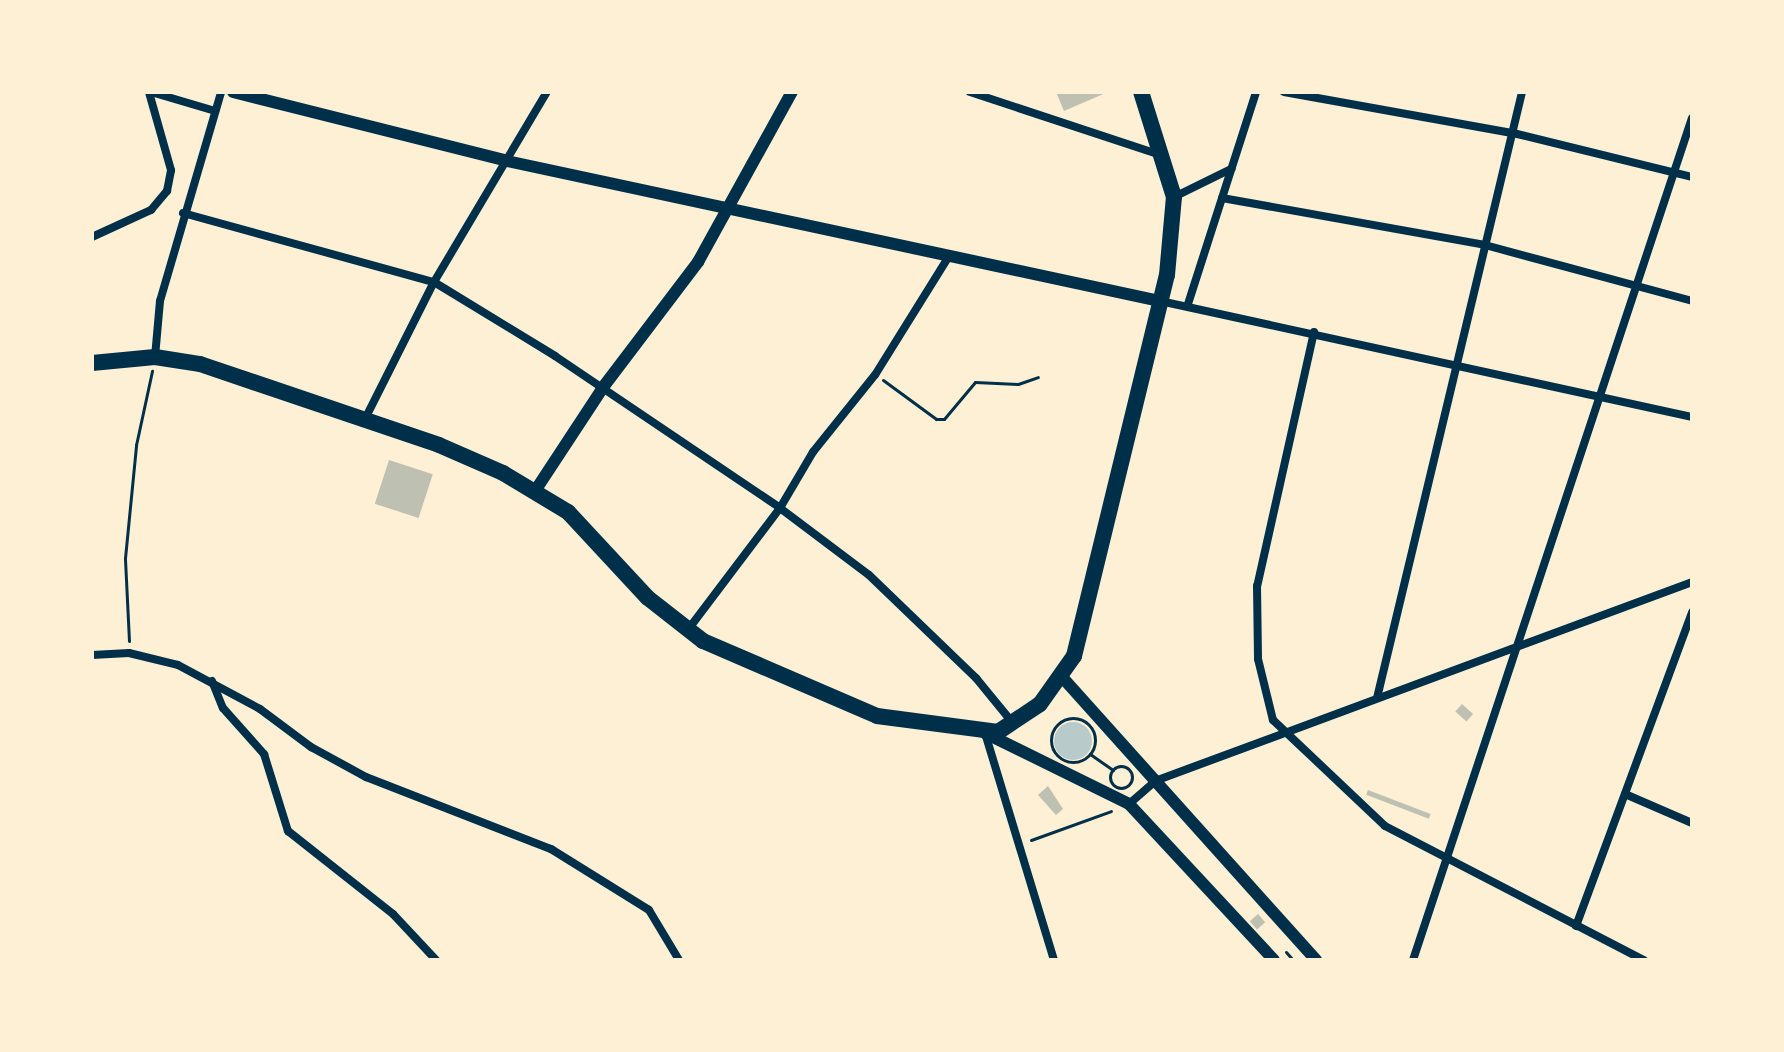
<!DOCTYPE html>
<style>
body{margin:0}
#map{position:relative;width:1784px;height:1052px;overflow:hidden;background:#fdf0d5;font-family:"Nunito Sans",sans-serif}
div>[style]{position:absolute}
.green>*{inset:0;background:#b9caca}
.round{border-radius:50%}
.building>*{inset:0;background:#bec0b2;transform-origin:0 0}
.path>*{height:3px;margin:-1.5px;padding:0 1.5px;transform-origin:1.5px;border-radius:1.5px;background:#003049}
.path>.ring{margin:-1.5px;padding:0;box-sizing:content-box;background:none;border:3px solid #003049;border-radius:50%}
.minor>*{height:8px;margin:-4px;padding:0 4px;transform-origin:4px;border-radius:4px;background:#003049}
.tertiary>*{height:12px;margin:-6px;padding:0 6px;transform-origin:6px;border-radius:6px;background:#003049}
.trunk>*{height:16px;margin:-8px;padding:0 8px;transform-origin:8px;border-radius:8px;background:#003049}
span{translate:-50% -50%;white-space:nowrap;text-align:center;line-height:1.15;-webkit-text-stroke:8px #fdf0d5;paint-order:stroke}
.frame{position:absolute;inset:0;border:94px solid #fdf0d5;pointer-events:none}
</style>
<div id="map">
<div class="green">
<div class="round" style="left:1054px;top:722px;width:38px;height:38px"></div>
</div>
<div class="building">
<div style="clip-path:polygon(1056px 92px,1108px 92px,1064px 111px)"></div>
<div style="left:389px;top:460px;width:46px;height:46px;rotate:18deg"></div>
<div style="left:1462px;top:704px;width:15px;height:10px;rotate:42deg"></div>
<div style="clip-path:polygon(1048px 786px,1063px 809px,1056px 815px,1038px 795px)"></div>
<div style="left:1368px;top:790px;width:67px;height:5px;rotate:21deg"></div>
<div style="left:1258px;top:914px;width:11px;height:11px;rotate:49deg"></div>
</div>
<div class="path">
<div style="left:883px;top:380px;width:66px;rotate:36.3deg"></div>
<div style="left:936px;top:419px;width:8px"></div>
<div style="left:944px;top:419px;width:48px;rotate:-50deg"></div>
<div style="left:975px;top:382px;width:43px;rotate:2.7deg"></div>
<div style="left:1018px;top:384px;width:21px;rotate:-19deg"></div>
<div style="left:129px;top:641px;width:83px;rotate:-92.8deg"></div>
<div style="left:125px;top:558px;width:114px;rotate:-84.4deg"></div>
<div style="left:136px;top:445px;width:76px;rotate:-77.8deg"></div>
<div class="ring" style="left:1051px;top:718px;width:41px;height:41px"></div>
<div style="left:1090px;top:754px;width:28px;rotate:35deg"></div>
<div class="ring" style="left:1110px;top:766px;width:19px;height:19px"></div>
<div style="left:1031px;top:840px;width:85px;rotate:-19.9deg"></div>
<div style="left:1286px;top:952px;width:11px;rotate:49deg"></div>
</div>
<div class="minor">
<div style="left:151px;top:92px;width:67px;rotate:16.5deg"></div>
<div style="left:970px;top:92px;width:200px;rotate:18.3deg"></div>
<div style="left:1284px;top:92px;width:233px;rotate:10.2deg"></div>
<div style="left:1513px;top:133px;width:184px;rotate:13.8deg"></div>
<div style="left:1174px;top:197px;width:64px;rotate:-26.2deg"></div>
<div style="left:1222px;top:198px;width:267px;rotate:10.1deg"></div>
<div style="left:1485px;top:245px;width:214px;rotate:15.1deg"></div>
<div style="left:183px;top:213px;width:260px;rotate:15.4deg"></div>
<div style="left:434px;top:282px;width:142px;rotate:31.4deg"></div>
<div style="left:555px;top:356px;width:272px;rotate:34deg"></div>
<div style="left:780px;top:508px;width:111px;rotate:37deg"></div>
<div style="left:869px;top:575px;width:149px;rotate:43.9deg"></div>
<div style="left:976px;top:678px;width:57px;rotate:50.7deg"></div>
<div style="left:92px;top:237px;width:65px;rotate:-24.6deg"></div>
<div style="left:151px;top:210px;width:25px;rotate:-50deg"></div>
<div style="left:167px;top:191px;width:21px;rotate:-79deg"></div>
<div style="left:171px;top:170px;width:81px;rotate:-105.8deg"></div>
<div style="left:1160px;top:301px;width:544px;rotate:12.3deg"></div>
<div style="left:1188px;top:304px;width:223px;rotate:-72.2deg"></div>
<div style="left:1314px;top:332px;width:260px;rotate:102.6deg"></div>
<div style="left:1257px;top:586px;width:73px;rotate:89.2deg"></div>
<div style="left:1258px;top:659px;width:63px;rotate:76.2deg"></div>
<div style="left:1273px;top:720px;width:154px;rotate:43.4deg"></div>
<div style="left:1385px;top:826px;width:292px;rotate:27.4deg"></div>
<div style="left:155px;top:357px;width:56px;rotate:-84.9deg"></div>
<div style="left:160px;top:301px;width:218px;rotate:-73.7deg"></div>
<div style="left:366px;top:417px;width:151px;rotate:-63.3deg"></div>
<div style="left:434px;top:282px;width:221px;rotate:-59.3deg"></div>
<div style="left:687px;top:631px;width:154px;rotate:-52.9deg"></div>
<div style="left:780px;top:508px;width:65px;rotate:-59.5deg"></div>
<div style="left:813px;top:452px;width:99px;rotate:-51.2deg"></div>
<div style="left:875px;top:375px;width:140px;rotate:-58.1deg"></div>
<div style="left:92px;top:655px;width:37px;rotate:-3deg"></div>
<div style="left:129px;top:653px;width:50px;rotate:13.8deg"></div>
<div style="left:178px;top:665px;width:93px;rotate:28.2deg"></div>
<div style="left:260px;top:709px;width:64px;rotate:36.7deg"></div>
<div style="left:311px;top:747px;width:63px;rotate:28.6deg"></div>
<div style="left:366px;top:777px;width:199px;rotate:21.3deg"></div>
<div style="left:551px;top:849px;width:115px;rotate:31.9deg"></div>
<div style="left:649px;top:910px;width:58px;rotate:59deg"></div>
<div style="left:212px;top:681px;width:29px;rotate:68deg"></div>
<div style="left:223px;top:708px;width:62px;rotate:48.3deg"></div>
<div style="left:264px;top:754px;width:81px;rotate:72.7deg"></div>
<div style="left:288px;top:831px;width:134px;rotate:38.3deg"></div>
<div style="left:393px;top:914px;width:63px;rotate:46.9deg"></div>
<div style="left:1377px;top:698px;width:623px;rotate:-76.54deg"></div>
<div style="left:985px;top:733px;width:237px;rotate:73.1deg"></div>
<div style="left:1625px;top:794px;width:73px;rotate:23.4deg"></div>
<div style="left:1129px;top:804px;width:35px;rotate:-41deg"></div>
<div style="left:1155px;top:781px;width:573px;rotate:-20.33deg"></div>
<div style="left:1576px;top:926px;width:335px;rotate:-69.7deg"></div>
<div style="left:1413px;top:960px;width:887px;rotate:-71.67deg"></div>
</div>
<div class="tertiary">
<div style="left:233px;top:92px;width:283px;rotate:14.1deg"></div>
<div style="left:507px;top:161px;width:668px;rotate:12.1deg"></div>
<div style="left:535px;top:491px;width:126px;rotate:-56.7deg"></div>
<div style="left:604px;top:386px;width:156px;rotate:-52.8deg"></div>
<div style="left:698px;top:262px;width:194px;rotate:-61.1deg"></div>
<div style="left:1063px;top:678px;width:379px;rotate:48.1deg"></div>
<div style="left:985px;top:733px;width:161px;rotate:26.2deg"></div>
<div style="left:1129px;top:804px;width:213px;rotate:47.1deg"></div>
</div>
<div class="trunk">
<div style="left:92px;top:363px;width:63px;rotate:-5.4deg"></div>
<div style="left:155px;top:357px;width:46px;rotate:8.8deg"></div>
<div style="left:200px;top:364px;width:252px;rotate:18.7deg"></div>
<div style="left:439px;top:445px;width:70px;rotate:23.6deg"></div>
<div style="left:503px;top:473px;width:76px;rotate:31deg"></div>
<div style="left:568px;top:512px;width:117px;rotate:47.1deg"></div>
<div style="left:648px;top:598px;width:70px;rotate:38deg"></div>
<div style="left:703px;top:641px;width:189px;rotate:23.3deg"></div>
<div style="left:877px;top:716px;width:122px;rotate:7.5deg"></div>
<div style="left:998px;top:732px;width:50px;rotate:-33.7deg"></div>
<div style="left:1040px;top:704px;width:59px;rotate:-54.7deg"></div>
<div style="left:1074px;top:656px;width:392px;rotate:-76.3deg"></div>
<div style="left:1167px;top:275px;width:78px;rotate:-84.9deg"></div>
<div style="left:1174px;top:197px;width:110px;rotate:-107.4deg"></div>
</div>
<div class="frame"></div>
</div>
